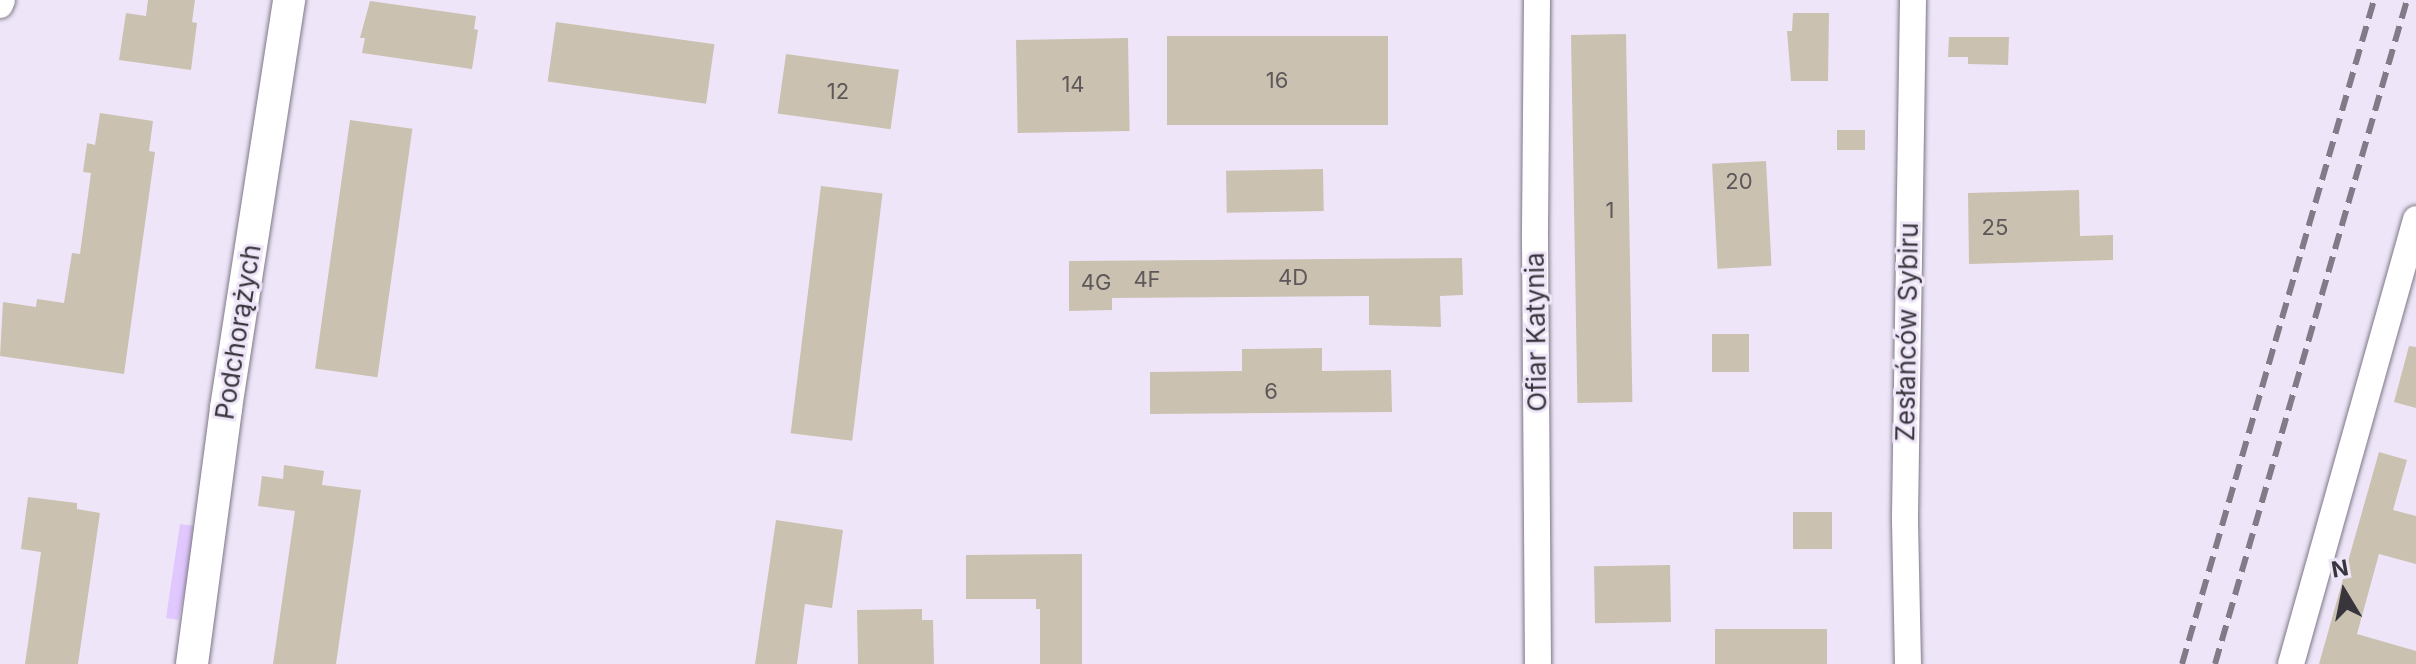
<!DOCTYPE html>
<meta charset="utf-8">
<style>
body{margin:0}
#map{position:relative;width:2416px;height:664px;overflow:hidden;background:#eee6f8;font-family:Inter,sans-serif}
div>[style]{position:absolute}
.green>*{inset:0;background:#e0c7fd}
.building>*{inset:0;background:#cbc1b1;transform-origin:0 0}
.roads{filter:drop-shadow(0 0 2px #7e7787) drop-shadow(0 0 2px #7e7787)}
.minor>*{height:26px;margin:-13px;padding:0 13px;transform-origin:13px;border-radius:13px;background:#fff}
.tertiary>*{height:32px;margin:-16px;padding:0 16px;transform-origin:16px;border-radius:16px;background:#fff}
.rail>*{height:6px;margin-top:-3px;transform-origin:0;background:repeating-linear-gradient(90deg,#807b87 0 16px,transparent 0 24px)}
span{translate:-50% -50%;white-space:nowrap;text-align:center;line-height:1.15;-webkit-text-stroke:6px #eee6f8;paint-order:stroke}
.number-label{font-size:22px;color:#5d5859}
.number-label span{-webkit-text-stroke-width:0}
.street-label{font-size:26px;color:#38353c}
.north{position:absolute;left:2304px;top:552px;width:80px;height:80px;-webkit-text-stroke:6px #eee6f8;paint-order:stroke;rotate:350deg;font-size:22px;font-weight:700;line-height:32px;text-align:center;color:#38353c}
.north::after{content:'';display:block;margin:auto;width:28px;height:36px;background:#38353c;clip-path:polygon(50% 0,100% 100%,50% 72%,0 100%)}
</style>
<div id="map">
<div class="green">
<div style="clip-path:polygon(180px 524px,201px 527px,178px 620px,166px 618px)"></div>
</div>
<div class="building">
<div style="clip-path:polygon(148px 0,195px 0,192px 22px,197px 23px,191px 70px,119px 60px,126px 13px,146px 16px)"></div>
<div style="clip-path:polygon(370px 1px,476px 16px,474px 29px,478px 30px,472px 69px,362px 53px,365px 38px,360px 38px)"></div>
<div style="clip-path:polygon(1793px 13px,1829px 13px,1828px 81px,1791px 81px,1787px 31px,1792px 31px)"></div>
<div style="left:556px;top:22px;width:160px;height:60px;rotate:8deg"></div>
<div style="left:1626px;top:34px;width:368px;height:55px;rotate:89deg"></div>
<div style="left:1388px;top:36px;width:89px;height:221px;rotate:90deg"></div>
<div style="clip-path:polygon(1949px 37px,2009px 37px,2008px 65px,1968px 64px,1968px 57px,1948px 57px)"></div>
<div style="left:1128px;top:38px;width:93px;height:112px;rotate:89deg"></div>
<div style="left:786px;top:54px;width:114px;height:60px;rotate:8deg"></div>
<div style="clip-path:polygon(100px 113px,153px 121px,149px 151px,155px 152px,124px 374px,0 356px,3px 302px,36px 307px,37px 299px,64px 303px,72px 253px,80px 254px,91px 173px,83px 172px,87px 143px,95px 145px)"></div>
<div style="left:350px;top:120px;width:63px;height:251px;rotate:8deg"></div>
<div style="left:1837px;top:130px;width:28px;height:20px"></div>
<div style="left:1766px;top:161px;width:105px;height:54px;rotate:87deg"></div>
<div style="left:1323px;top:169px;width:42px;height:97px;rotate:89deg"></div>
<div style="left:821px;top:186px;width:62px;height:249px;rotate:7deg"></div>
<div style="clip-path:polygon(2079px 190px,2080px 236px,2113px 235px,2113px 260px,1969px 264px,1968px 193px)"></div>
<div style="clip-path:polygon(1462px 258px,1463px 295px,1440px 296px,1441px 327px,1369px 325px,1369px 296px,1112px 298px,1112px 310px,1069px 311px,1069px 261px)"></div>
<div style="left:1712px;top:334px;width:37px;height:38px"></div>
<div style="clip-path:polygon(2409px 346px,2416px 347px,2416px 408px,2394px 402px)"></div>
<div style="clip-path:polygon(1322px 348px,1322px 371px,1391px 370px,1392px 412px,1150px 414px,1150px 372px,1242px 371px,1242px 349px)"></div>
<div style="clip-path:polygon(2379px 452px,2407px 460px,2393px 510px,2416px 516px,2416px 564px,2379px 554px,2357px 634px,2416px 651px,2416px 664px,2319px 664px)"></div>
<div style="clip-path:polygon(284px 465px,324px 471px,322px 485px,361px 490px,336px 664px,273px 664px,295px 511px,258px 506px,262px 476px,283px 479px)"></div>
<div style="clip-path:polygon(28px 497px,77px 503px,77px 509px,100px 513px,78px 664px,25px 664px,41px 552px,21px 549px)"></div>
<div style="left:1793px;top:512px;width:39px;height:37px"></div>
<div style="clip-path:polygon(776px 520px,843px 530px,832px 608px,805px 604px,797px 664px,755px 664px)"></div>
<div style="clip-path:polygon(1082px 554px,1082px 664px,1040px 664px,1040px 609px,1036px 609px,1036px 599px,966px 599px,966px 555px)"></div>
<div style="left:1670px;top:565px;width:57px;height:76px;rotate:89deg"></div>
<div style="clip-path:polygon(922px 609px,922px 620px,933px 620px,934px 664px,858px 664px,857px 610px)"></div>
<div style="left:1827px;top:629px;width:35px;height:112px;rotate:90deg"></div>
</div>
<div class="roads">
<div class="minor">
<div style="left:1537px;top:0;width:239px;rotate:90.5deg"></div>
<div style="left:1535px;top:239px;width:425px;rotate:89.6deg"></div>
<div style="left:0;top:5px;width:5px;rotate:-68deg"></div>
<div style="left:1908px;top:664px;width:149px;rotate:-91.2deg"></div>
<div style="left:1905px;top:515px;width:515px;rotate:-89.11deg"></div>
<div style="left:2291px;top:664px;width:462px;rotate:-74.3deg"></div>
</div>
<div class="tertiary">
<div style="left:192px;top:664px;width:258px;rotate:-82.4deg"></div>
<div style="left:226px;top:408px;width:413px;rotate:-81.2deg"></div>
</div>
</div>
<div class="rail">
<div style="left:2182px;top:664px;width:691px;rotate:-73.87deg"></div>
<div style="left:2215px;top:664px;width:691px;rotate:-73.87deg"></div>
</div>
<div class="number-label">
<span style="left:1277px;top:81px">16</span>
<span style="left:1073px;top:85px">14</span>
<span style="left:838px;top:92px">12</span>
<span style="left:1739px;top:182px">20</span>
<span style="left:1610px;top:211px">1</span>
<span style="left:1995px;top:228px">25</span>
<span style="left:1293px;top:278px">4D</span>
<span style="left:1147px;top:280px">4F</span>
<span style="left:1096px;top:283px">4G</span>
<span style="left:1271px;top:392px">6</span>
</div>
<div class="street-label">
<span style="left:238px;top:332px;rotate:-81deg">Podchorążych</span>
<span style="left:1536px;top:332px;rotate:-91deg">Ofiar Katynia</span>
<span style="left:1907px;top:332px;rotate:-89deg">Zesłańców Sybiru</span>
</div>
<div class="north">N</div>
</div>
